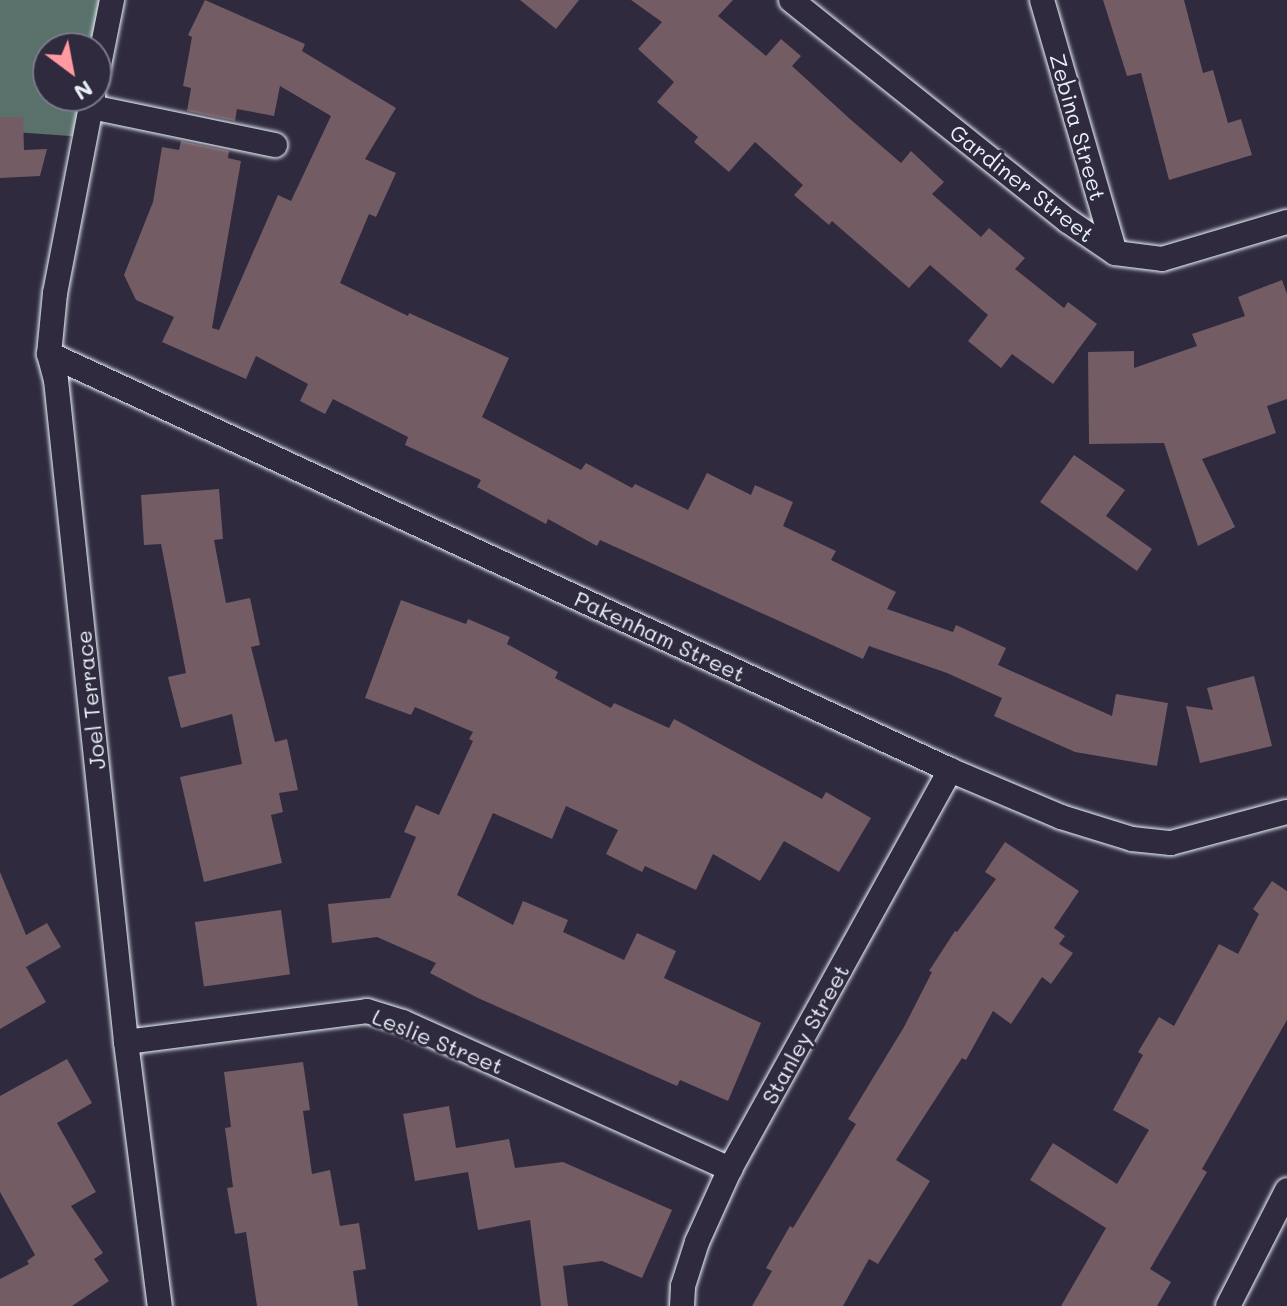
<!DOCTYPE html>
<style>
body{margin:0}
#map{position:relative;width:1287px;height:1306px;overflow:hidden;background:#2f2a3d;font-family:Mali,sans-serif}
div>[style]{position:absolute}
.green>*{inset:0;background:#5a706a}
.building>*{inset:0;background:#735c64;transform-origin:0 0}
.roads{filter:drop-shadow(0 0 2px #e8f1f8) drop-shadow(0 0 2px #e8f1f8)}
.minor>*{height:24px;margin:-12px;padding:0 12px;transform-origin:12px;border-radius:12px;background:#2f2a3d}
span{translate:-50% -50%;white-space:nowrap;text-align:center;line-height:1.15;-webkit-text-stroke:6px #2f2a3d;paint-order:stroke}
.street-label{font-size:22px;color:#e8f1f8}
.north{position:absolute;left:32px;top:32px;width:80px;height:80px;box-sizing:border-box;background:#2f2a3d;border:2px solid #797a88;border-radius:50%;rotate:148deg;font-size:22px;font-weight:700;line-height:32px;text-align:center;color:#e8f1f8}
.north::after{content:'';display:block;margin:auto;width:28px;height:36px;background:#ff9aa2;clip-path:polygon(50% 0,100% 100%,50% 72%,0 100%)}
</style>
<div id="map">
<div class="green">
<div style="clip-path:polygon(0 0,112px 0,96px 48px,48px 48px,48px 96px,93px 96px,84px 137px,0 131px)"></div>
</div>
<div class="building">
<div style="clip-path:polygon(205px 0,305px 44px,302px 51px,396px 108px,365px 159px,396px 173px,376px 217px,369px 214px,340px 283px,408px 316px,409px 313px,509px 358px,482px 417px,581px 470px,586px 463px,632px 488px,635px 484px,688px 510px,707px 473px,751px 495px,755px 485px,793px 502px,783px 526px,836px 551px,831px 560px,896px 592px,887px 609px,953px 632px,956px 625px,1006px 648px,998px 665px,1112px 716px,1116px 694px,1168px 703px,1157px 766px,1075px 752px,994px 716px,1002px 698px,947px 673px,869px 646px,863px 659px,600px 540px,597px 546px,548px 519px,546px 524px,477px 487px,481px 480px,405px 445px,408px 437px,333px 399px,325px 414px,300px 401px,308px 384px,256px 356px,246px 379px,162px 342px,174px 317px,136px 300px,124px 275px,153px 202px,162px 147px,179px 150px,181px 141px,229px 151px,228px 158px,241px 161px,212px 328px,219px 330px,278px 195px,291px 201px,331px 116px,280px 86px,274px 116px,237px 109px,235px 121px,187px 111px,191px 88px,183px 86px,192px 37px,188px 35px)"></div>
<div style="clip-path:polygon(520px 0,579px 0,556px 29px)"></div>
<div style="clip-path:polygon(631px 0,733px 0,718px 16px,766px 56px,781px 39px,801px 56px,792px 66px,850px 119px,901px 163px,911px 151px,944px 182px,932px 194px,981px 237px,989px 228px,1025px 258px,1015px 269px,1064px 308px,1068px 302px,1097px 324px,1053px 384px,1012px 354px,1001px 368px,968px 341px,988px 315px,930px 265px,909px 288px,832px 221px,829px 225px,794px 195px,803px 185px,755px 142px,729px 172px,694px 142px,698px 137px,657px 102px,674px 82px,638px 49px,662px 22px)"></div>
<div style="clip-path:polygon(1103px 0,1184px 0,1203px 73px,1213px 70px,1228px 123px,1241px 119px,1252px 155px,1169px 180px,1141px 73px,1127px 76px)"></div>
<div style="clip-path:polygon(0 117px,23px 117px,24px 150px,47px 149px,40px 176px,0 178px)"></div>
<div style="clip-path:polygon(1282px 280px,1287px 294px,1287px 399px,1267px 406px,1276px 433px,1202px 459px,1235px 527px,1198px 546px,1164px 443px,1089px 444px,1088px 352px,1134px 351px,1134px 368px,1197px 346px,1192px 334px,1245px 316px,1238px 297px)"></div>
<div style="clip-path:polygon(1074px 455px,1125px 490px,1106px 516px,1152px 549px,1137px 571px,1040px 502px)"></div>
<div style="clip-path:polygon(219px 489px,223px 539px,214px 540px,226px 603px,250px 598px,260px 645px,251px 647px,275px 742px,287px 739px,298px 790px,279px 793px,283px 812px,271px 815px,282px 863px,204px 882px,180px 777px,242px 764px,232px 714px,181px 728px,168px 677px,186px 673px,161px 544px,144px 545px,141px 495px)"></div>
<div style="clip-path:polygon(401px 600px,466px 624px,468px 619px,510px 637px,507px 644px,558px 672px,555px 678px,611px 708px,614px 703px,669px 728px,674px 719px,822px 799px,826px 792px,871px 818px,839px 872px,784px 841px,760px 881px,713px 854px,696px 890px,645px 866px,642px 872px,606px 854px,618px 830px,566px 806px,552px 839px,493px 813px,457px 895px,513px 925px,523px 901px,568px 920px,563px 932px,624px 960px,637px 933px,676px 951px,664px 978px,761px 1023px,728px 1101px,680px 1080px,677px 1086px,478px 998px,430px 973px,436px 963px,377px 937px,332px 943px,328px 904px,390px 898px,416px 837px,404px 832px,416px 805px,439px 815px,473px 741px,469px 739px,473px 732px,415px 707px,411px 715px,365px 698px)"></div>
<div style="clip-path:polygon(1254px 676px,1272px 746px,1200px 763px,1186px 706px,1213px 710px,1207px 688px)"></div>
<div style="clip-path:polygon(1005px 842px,1079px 891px,1054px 928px,1065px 936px,1059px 944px,1073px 953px,1051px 984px,1042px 977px,1011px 1024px,993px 1011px,966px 1060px,962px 1058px,896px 1160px,930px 1181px,878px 1264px,869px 1259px,843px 1306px,752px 1306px,772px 1271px,766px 1268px,790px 1226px,793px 1228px,856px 1124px,848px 1119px,904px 1027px,932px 972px,929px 971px,955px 931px,957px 932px,996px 879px,985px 872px)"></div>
<div style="clip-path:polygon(0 872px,26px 935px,47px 923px,61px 947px,26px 967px,46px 1002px,0 1029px)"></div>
<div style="clip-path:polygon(1272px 881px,1287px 891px,1287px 1020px,1202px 1169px,1207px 1172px,1150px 1269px,1171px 1282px,1157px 1306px,1061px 1306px,1106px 1228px,1030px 1180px,1053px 1143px,1117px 1184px,1149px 1130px,1113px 1110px,1143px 1055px,1138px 1052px,1159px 1017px,1174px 1026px,1219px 944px,1238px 954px,1259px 914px,1253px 909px)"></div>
<div style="left:281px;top:910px;width:65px;height:87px;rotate:82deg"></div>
<div style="clip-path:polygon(67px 1059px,92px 1103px,57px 1123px,96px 1192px,71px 1206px,103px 1253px,94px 1259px,109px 1281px,72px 1306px,0 1306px,0 1279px,29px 1264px,27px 1261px,35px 1255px,0 1192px,0 1096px)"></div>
<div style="clip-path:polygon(303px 1062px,310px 1110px,303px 1111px,312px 1174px,330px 1170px,340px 1226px,359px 1223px,366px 1269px,353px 1271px,358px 1306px,257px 1306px,246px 1232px,235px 1234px,227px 1188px,233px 1187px,225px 1128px,231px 1127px,224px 1072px)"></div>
<div style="clip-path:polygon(449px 1106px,456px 1148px,509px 1139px,515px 1168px,563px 1162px,672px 1210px,642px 1278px,602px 1261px,563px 1266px,568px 1306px,541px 1306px,530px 1220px,478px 1230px,468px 1172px,415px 1181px,403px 1114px)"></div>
</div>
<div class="roads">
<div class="minor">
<div style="left:791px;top:0;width:354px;rotate:38.6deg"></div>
<div style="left:1068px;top:221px;width:57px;rotate:34.2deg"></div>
<div style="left:1115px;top:253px;width:47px;rotate:7.3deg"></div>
<div style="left:1162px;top:259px;width:130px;rotate:-16.5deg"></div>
<div style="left:1042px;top:0;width:263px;rotate:73.9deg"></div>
<div style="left:96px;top:80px;width:82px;rotate:-78.7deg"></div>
<div style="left:93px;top:96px;width:201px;rotate:100.9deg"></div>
<div style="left:55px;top:293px;width:61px;rotate:95.6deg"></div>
<div style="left:49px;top:354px;width:27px;rotate:75deg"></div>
<div style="left:56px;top:380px;width:666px;rotate:83.96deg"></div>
<div style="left:126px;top:1042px;width:266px;rotate:82.7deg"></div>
<div style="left:91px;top:107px;width:188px;rotate:11.7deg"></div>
<div style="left:49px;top:354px;width:992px;rotate:24.78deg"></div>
<div style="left:950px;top:770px;width:121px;rotate:22.9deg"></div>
<div style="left:1061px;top:817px;width:74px;rotate:17.2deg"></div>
<div style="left:1132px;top:839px;width:39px;rotate:6deg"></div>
<div style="left:1171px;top:843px;width:120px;rotate:-15deg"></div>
<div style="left:126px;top:1042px;width:243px;rotate:-7.3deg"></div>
<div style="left:367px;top:1011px;width:38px;rotate:17deg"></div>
<div style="left:403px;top:1022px;width:359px;rotate:24.2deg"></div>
<div style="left:682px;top:1306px;width:20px;rotate:-87deg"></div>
<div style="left:683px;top:1286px;width:46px;rotate:-72.3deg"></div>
<div style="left:697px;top:1242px;width:80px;rotate:-65.7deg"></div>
<div style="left:730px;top:1169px;width:456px;rotate:-61.1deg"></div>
<div style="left:1228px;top:1306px;width:130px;rotate:-63deg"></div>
</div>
</div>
<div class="street-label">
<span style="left:1078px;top:127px;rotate:74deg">Zebina Street</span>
<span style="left:1022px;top:183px;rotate:38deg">Gardiner Street</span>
<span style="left:660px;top:636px;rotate:25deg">Pakenham Street</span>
<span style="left:90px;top:700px;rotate:-96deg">Joel Terrace</span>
<span style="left:805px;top:1034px;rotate:-61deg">Stanley Street</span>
<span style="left:438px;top:1041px;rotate:22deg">Leslie Street</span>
</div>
<div class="north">N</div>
</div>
